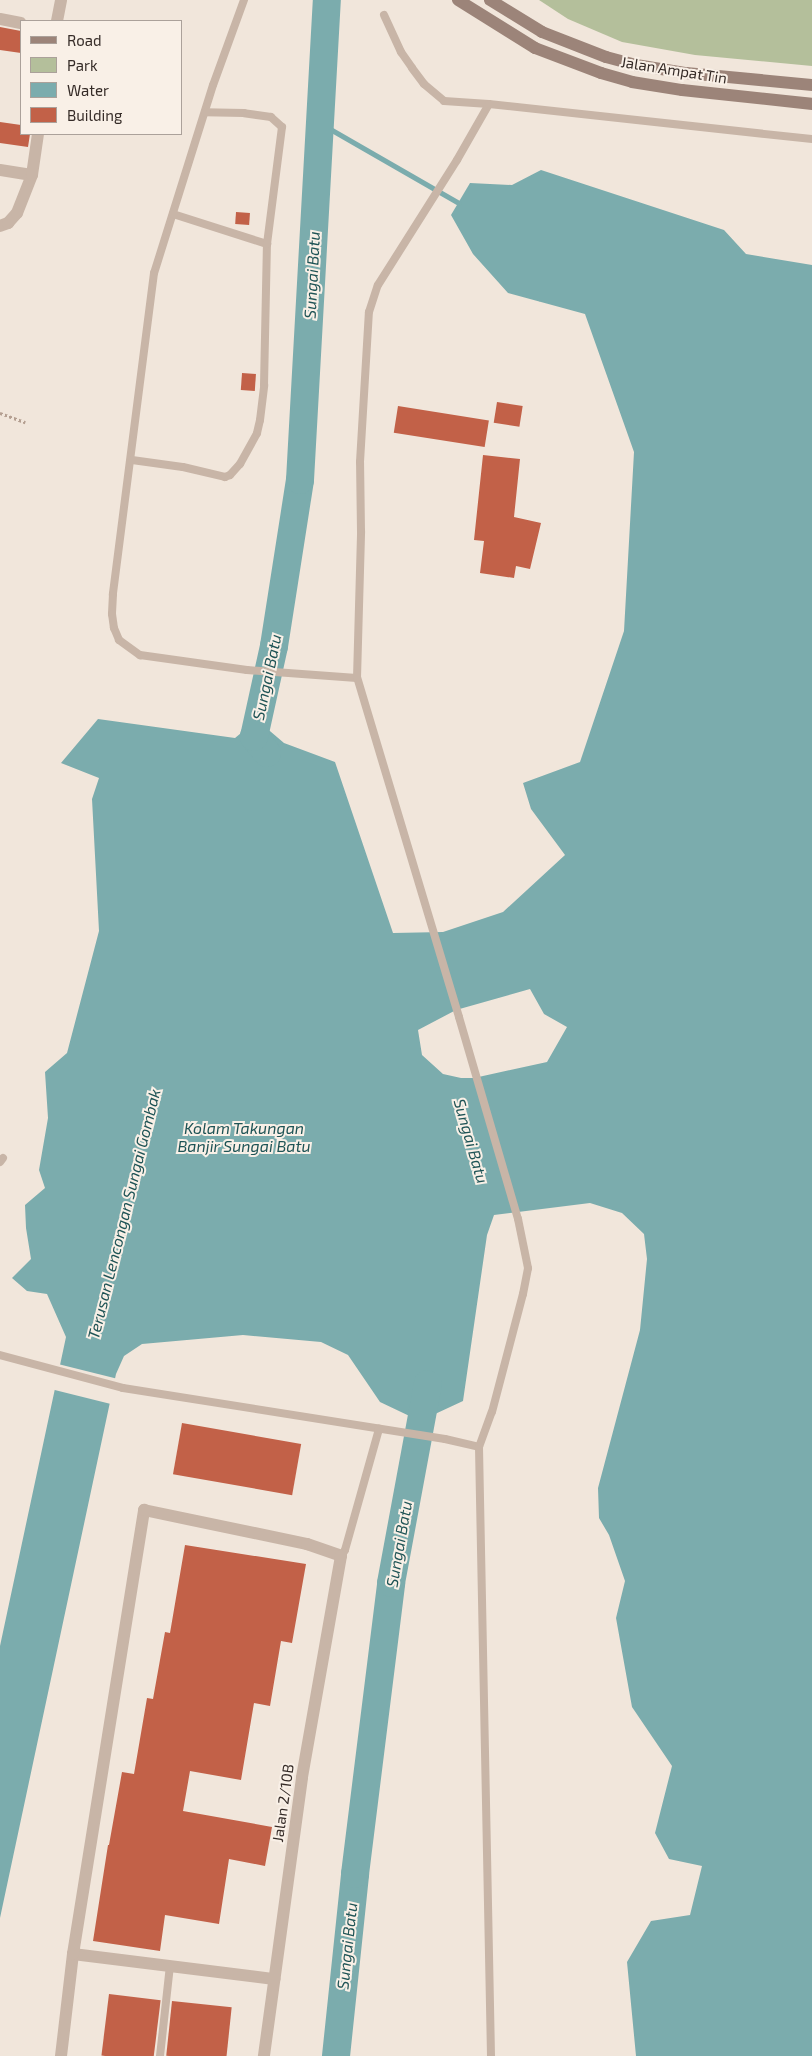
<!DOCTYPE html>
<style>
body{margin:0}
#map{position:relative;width:812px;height:2056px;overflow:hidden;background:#f1e6db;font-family:"Exo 2",sans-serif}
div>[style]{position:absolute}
.green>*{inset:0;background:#b4bf9b}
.water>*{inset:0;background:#7bacad}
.pier>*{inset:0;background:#f1e6db;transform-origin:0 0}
.stream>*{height:4.5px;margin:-2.25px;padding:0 2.25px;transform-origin:2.25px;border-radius:2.25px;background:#7bacad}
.river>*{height:28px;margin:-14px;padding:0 14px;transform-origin:14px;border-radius:14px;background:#7bacad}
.building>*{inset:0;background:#c26148;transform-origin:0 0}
.path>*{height:2.5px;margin-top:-1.25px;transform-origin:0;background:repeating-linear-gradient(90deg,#b49f91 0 2.5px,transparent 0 5px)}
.lane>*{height:8px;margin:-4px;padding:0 4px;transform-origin:4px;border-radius:4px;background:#c8b5a7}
.street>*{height:12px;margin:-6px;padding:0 6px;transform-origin:6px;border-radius:6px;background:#c8b5a7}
.secondary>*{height:12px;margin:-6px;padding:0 6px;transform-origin:6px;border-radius:6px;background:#9c8479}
span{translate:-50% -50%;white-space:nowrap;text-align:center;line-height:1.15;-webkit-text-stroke:4px #f9f0e7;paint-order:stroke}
.street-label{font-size:15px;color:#352b27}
.water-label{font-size:16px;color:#1e5355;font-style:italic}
.legend{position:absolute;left:20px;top:20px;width:162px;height:115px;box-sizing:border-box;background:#f9f0e7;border:1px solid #aba19a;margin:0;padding:6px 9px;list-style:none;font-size:15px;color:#352b27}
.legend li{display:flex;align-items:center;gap:10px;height:25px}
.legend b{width:25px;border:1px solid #aba19a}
</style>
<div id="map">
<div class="green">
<div style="clip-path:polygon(539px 0,812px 0,812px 66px,695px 55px,622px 42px,568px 19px)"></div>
</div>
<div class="water">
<div style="clip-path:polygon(evenodd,541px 170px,724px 230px,746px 254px,812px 265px,812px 2056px,636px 2056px,627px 1962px,651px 1921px,690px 1915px,702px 1866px,669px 1859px,655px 1833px,672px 1766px,632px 1707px,616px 1618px,625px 1581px,609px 1535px,599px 1518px,598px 1488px,640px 1330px,647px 1259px,644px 1234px,622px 1213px,590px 1203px,494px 1215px,487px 1235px,463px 1401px,420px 1421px,380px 1402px,348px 1355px,321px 1342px,243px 1335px,142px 1344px,124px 1356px,116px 1374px,0 1918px,0 1646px,66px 1337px,47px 1294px,27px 1291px,12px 1278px,31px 1259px,26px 1228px,25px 1205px,45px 1188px,39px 1170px,48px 1118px,45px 1072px,67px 1053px,99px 931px,92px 799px,99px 778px,61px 763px,98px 719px,235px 738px,257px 720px,284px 743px,335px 762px,393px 933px,443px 932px,503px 912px,565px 855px,531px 809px,523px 783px,580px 762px,624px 631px,634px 452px,585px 314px,508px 293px,473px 254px,451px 215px,470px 183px,512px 185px,541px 170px,530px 989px,544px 1014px,567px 1027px,547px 1062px,474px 1078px,461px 1078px,443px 1074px,422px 1055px,418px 1030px,456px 1010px,530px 989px)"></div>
</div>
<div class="pier">
<div style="left:58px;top:1364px;width:62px;height:26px;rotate:14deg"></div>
</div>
<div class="stream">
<div style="left:320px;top:123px;width:160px;rotate:29.9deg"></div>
</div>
<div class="river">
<div style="left:267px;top:753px;width:21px;rotate:-129deg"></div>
<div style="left:254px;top:737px;width:93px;rotate:-77.6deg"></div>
<div style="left:274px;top:646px;width:168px;rotate:-81.1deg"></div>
<div style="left:300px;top:480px;width:481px;rotate:-86.8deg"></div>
<div style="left:336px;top:2056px;width:183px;rotate:-84deg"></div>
<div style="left:355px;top:1874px;width:293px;rotate:-82.9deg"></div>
<div style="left:391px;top:1583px;width:202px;rotate:-79.5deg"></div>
</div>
<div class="building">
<div style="clip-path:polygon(0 27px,21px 31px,21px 53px,0 50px)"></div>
<div style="clip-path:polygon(0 122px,21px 125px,21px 134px,30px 134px,28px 147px,0 143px)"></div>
<div style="left:236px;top:212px;width:14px;height:12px;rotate:4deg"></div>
<div style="left:242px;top:373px;width:14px;height:17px;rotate:4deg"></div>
<div style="left:497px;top:402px;width:26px;height:21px;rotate:9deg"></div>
<div style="left:398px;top:406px;width:92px;height:27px;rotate:9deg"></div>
<div style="clip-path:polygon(483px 455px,520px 459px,514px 517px,541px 523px,530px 569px,516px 566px,514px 578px,480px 573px,484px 541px,474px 540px)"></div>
<div style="left:182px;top:1423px;width:121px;height:52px;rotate:10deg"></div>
<div style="clip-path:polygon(185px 1545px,306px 1564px,292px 1643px,281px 1641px,270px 1706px,254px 1703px,241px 1780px,190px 1771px,183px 1811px,272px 1827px,265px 1866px,229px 1859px,219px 1924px,165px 1915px,160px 1951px,93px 1941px,108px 1845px,109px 1845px,122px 1772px,134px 1774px,147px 1698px,153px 1699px,165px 1632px,170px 1633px)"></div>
<div style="left:109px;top:1994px;width:52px;height:62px;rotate:7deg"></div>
<div style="left:172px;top:2001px;width:60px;height:55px;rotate:6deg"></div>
</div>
<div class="path">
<div style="left:0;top:413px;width:27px;rotate:20deg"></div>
</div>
<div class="lane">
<div style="left:244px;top:0;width:90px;rotate:110deg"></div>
<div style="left:213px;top:85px;width:197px;rotate:107.4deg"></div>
<div style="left:154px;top:273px;width:324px;rotate:97.3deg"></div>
<div style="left:113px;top:594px;width:20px;rotate:93deg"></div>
<div style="left:112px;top:614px;width:14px;rotate:82deg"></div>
<div style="left:114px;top:628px;width:13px;rotate:67deg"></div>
<div style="left:119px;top:640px;width:26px;rotate:36deg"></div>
<div style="left:140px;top:655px;width:108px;rotate:8deg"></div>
<div style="left:247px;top:670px;width:110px;rotate:4.2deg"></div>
<div style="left:384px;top:15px;width:41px;rotate:65.3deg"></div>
<div style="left:401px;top:52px;width:19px;rotate:55deg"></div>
<div style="left:412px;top:68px;width:20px;rotate:53deg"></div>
<div style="left:424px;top:84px;width:26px;rotate:40deg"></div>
<div style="left:444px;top:101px;width:45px;rotate:3.8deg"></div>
<div style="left:173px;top:214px;width:99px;rotate:17.7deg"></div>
<div style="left:132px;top:460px;width:51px;rotate:7.8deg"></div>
<div style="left:183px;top:467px;width:43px;rotate:13.4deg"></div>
<div style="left:225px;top:477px;width:5px;rotate:-22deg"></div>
<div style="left:230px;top:475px;width:15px;rotate:-48deg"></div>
<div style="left:240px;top:464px;width:35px;rotate:-61deg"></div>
<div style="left:257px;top:433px;width:13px;rotate:-77deg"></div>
<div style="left:260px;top:420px;width:35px;rotate:-83deg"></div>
<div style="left:264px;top:385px;width:141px;rotate:-88.8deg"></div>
<div style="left:267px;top:244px;width:118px;rotate:-82.7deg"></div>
<div style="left:282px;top:127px;width:15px;rotate:-138deg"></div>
<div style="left:271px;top:117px;width:27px;rotate:-172deg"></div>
<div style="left:244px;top:113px;width:39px;rotate:-179deg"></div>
<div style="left:0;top:1162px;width:5px;rotate:-53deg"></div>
<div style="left:0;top:1355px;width:127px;rotate:15deg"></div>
<div style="left:123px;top:1388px;width:326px;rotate:9deg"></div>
<div style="left:445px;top:1439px;width:35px;rotate:13deg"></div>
<div style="left:341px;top:1556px;width:7px;rotate:-56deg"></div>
<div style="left:345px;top:1550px;width:126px;rotate:-74.3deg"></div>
<div style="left:160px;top:2056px;width:91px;rotate:-83.7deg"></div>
<div style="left:491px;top:2056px;width:609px;rotate:-91.13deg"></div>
<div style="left:479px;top:1447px;width:37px;rotate:-70deg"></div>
<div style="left:492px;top:1412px;width:122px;rotate:-75.3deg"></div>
<div style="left:523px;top:1294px;width:26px;rotate:-79deg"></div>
<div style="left:528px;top:1268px;width:50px;rotate:-101.5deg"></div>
<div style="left:518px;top:1219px;width:210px;rotate:-106.3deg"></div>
<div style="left:459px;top:1017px;width:354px;rotate:-106.7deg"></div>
<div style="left:357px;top:678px;width:147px;rotate:-88.4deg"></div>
<div style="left:361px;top:531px;width:69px;rotate:-90.8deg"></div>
<div style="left:360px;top:462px;width:150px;rotate:-86.6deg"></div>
<div style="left:369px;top:312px;width:28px;rotate:-72deg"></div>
<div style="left:378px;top:285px;width:148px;rotate:-57.7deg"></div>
<div style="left:457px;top:160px;width:64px;rotate:-60.3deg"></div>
<div style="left:489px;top:104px;width:325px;rotate:6.2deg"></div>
</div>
<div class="street">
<div style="left:0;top:19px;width:21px;rotate:11deg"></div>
<div style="left:57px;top:21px;width:21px;rotate:-79deg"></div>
<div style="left:0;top:170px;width:32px;rotate:9deg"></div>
<div style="left:0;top:226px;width:9px;rotate:-21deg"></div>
<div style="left:8px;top:223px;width:13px;rotate:-48deg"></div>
<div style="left:17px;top:213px;width:41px;rotate:-68.5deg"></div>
<div style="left:32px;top:175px;width:41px;rotate:-81.7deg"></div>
<div style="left:73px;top:1954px;width:203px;rotate:7.1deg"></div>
<div style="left:61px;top:2056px;width:103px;rotate:-83.3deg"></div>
<div style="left:73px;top:1954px;width:450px;rotate:-80.9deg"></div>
<div style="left:144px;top:1510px;width:167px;rotate:11.8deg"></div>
<div style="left:307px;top:1544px;width:36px;rotate:19deg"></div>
<div style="left:341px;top:1556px;width:225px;rotate:100deg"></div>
<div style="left:302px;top:1778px;width:281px;rotate:97.8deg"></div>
</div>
<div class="secondary">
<div style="left:458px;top:0;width:91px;rotate:31.9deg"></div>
<div style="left:535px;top:48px;width:71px;rotate:20.7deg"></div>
<div style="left:601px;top:73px;width:32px;rotate:16deg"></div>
<div style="left:632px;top:82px;width:51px;rotate:9.1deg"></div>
<div style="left:682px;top:90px;width:131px;rotate:6.1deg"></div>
<div style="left:490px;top:0;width:61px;rotate:31.6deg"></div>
<div style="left:542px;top:32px;width:69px;rotate:21.3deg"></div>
<div style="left:606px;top:57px;width:31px;rotate:15deg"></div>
<div style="left:636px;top:65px;width:51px;rotate:9.1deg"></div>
<div style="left:686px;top:73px;width:127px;rotate:5.4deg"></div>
</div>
<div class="street-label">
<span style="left:674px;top:70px;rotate:9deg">Jalan Ampat Tin</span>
<span style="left:283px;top:1803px;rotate:-82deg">Jalan 2/10B</span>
</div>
<div class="water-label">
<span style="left:312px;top:275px;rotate:-87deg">Sungai Batu</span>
<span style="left:267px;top:677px;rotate:-78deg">Sungai Batu</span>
<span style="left:244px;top:1137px">Kolam Takungan<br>Banjir Sungai Batu</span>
<span style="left:471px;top:1141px;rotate:74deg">Sungai Batu</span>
<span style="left:124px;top:1214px;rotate:-76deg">Terusan Lencongan Sungai Gombak</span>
<span style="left:399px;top:1544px;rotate:-80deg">Sungai Batu</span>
<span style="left:347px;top:1946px;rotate:-84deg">Sungai Batu</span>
</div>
<ul class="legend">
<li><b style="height:6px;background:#9c8479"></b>Road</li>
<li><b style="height:14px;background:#b4bf9b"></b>Park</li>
<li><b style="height:14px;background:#7bacad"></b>Water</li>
<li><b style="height:14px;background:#c26148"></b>Building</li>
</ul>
</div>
